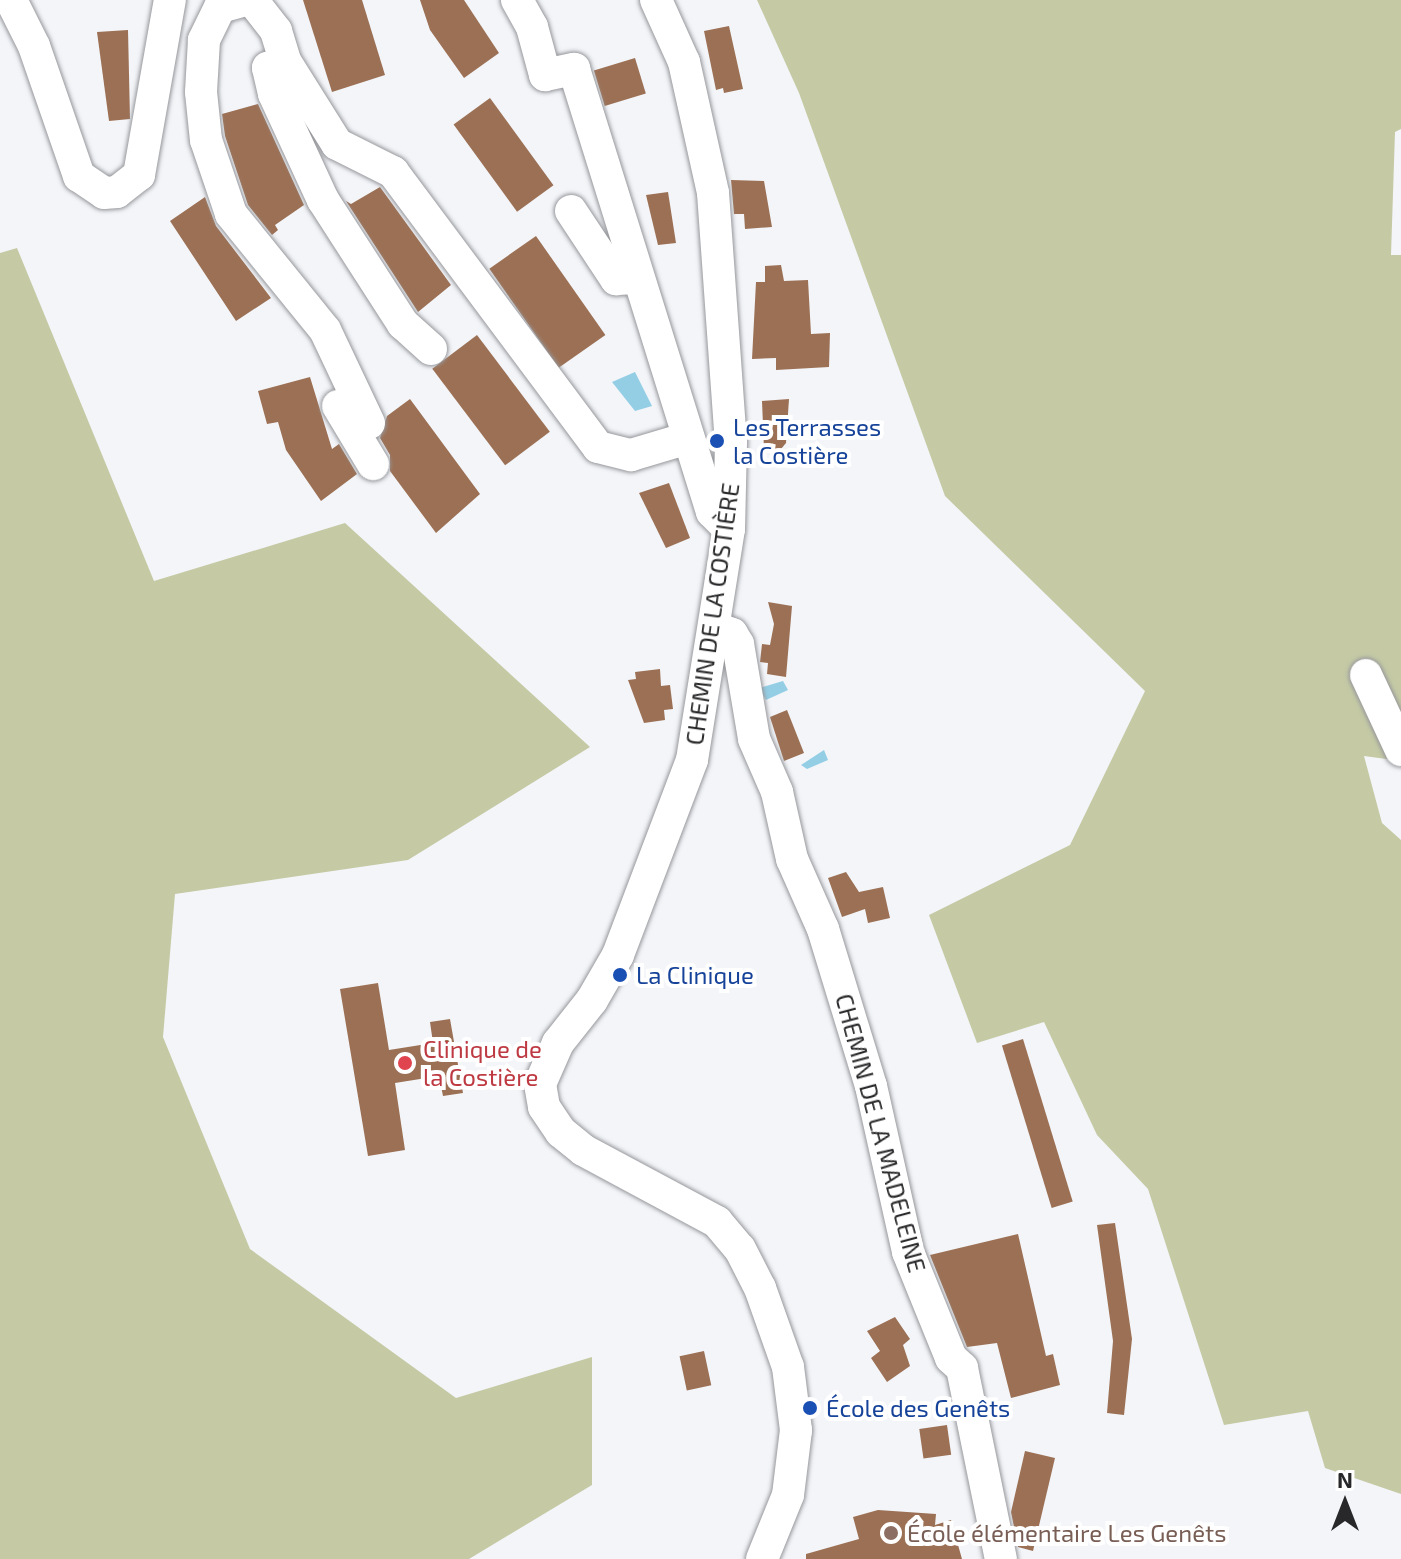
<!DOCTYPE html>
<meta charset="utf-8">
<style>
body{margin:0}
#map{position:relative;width:1401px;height:1559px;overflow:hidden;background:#f3f5f9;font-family:"Exo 2",sans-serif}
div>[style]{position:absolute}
.green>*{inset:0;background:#c5caa5}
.water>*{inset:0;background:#93cee5}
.building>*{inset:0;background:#9c7054;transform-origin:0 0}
.roads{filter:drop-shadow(0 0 2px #96979b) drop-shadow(0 0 2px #96979b)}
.minor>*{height:32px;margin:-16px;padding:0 16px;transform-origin:16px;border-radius:16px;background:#fff}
.dots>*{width:22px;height:22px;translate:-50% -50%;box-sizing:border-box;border:4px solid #fff;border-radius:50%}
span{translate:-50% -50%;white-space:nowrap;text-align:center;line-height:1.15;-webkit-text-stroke:8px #fff;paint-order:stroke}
.transit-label{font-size:24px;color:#164399}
.left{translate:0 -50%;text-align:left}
.street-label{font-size:24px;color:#28282a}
.health-label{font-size:24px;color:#be3a42}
.education-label{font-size:24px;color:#785e54}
.north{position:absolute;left:1305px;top:1463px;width:80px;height:80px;-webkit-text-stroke:6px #fff;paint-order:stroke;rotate:0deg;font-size:22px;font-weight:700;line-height:32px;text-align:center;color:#28282a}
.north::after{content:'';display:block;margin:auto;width:28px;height:36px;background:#28282a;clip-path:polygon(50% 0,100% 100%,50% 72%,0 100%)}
</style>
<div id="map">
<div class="green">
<div style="clip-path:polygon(757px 0,1401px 0,1401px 129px,1395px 132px,1391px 255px,1401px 255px,1401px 761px,1364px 756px,1382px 823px,1401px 840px,1401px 1494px,1325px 1468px,1308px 1411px,1224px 1425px,1148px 1189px,1097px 1135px,1044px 1022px,977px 1043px,929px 915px,1070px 845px,1145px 691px,945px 496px,799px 93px)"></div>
<div style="clip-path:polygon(17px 248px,154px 581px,345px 523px,590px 747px,408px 860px,175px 894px,163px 1037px,250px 1249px,456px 1398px,592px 1357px,592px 1485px,469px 1559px,0 1559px,0 253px)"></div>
</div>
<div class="water">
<div style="clip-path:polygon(635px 372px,652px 406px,635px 411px,612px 382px)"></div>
<div style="clip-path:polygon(783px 681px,788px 690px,766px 700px,759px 688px)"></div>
<div style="clip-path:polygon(824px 750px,828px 760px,807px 769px,801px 765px)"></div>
</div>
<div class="building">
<div style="clip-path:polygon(303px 0,362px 0,385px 75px,332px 92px)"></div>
<div style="clip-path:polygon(420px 0,464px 0,499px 53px,464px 78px,430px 30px)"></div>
<div style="clip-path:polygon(729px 26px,743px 89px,724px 93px,723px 88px,716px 90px,704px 31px)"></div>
<div style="clip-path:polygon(128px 30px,130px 119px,109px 121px,97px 32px)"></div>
<div style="left:635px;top:58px;width:37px;height:43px;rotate:73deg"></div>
<div style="left:490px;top:98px;width:108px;height:45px;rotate:54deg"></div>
<div style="clip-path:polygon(258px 104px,304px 205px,275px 225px,278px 230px,272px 235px,248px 205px,225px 136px,222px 114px)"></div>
<div style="clip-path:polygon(731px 180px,764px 181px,772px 227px,745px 229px,744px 214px,734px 214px)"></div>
<div style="clip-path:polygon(380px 187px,451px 285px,418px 312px,346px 201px,351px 204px)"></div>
<div style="clip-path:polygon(668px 192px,676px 243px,658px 245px,646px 195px)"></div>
<div style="clip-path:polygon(205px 197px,216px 226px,271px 298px,236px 321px,170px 221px)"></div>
<div style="left:536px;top:236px;width:121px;height:57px;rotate:55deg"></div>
<div style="clip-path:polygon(781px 265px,784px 281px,808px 280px,811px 334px,830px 333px,829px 367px,776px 370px,776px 358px,752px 359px,756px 282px,765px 282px,765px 266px)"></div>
<div style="left:477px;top:335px;width:121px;height:56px;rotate:53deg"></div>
<div style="clip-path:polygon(310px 377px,332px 449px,339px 444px,357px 474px,321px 501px,286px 450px,278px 422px,267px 424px,258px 391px)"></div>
<div style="clip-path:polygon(410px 399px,480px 494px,436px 533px,390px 471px,390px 455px,380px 438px,387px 416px)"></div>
<div style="clip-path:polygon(789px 399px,786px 443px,781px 449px,764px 449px,762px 401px)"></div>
<div style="clip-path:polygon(669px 483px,690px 538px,666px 548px,639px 493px)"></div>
<div style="clip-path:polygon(768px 602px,792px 606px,786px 677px,767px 674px,768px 663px,760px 662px,762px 644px,770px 645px,774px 624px)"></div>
<div style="clip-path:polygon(660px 669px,661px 686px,670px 685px,673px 709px,664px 710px,665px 720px,644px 723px,628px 680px,636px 679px,635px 672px)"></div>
<div style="clip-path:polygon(787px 710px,804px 753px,784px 761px,770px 717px)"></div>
<div style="clip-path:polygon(846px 872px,859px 892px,883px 887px,890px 918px,868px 923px,865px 909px,842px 917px,828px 878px)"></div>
<div style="clip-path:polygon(378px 983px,389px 1050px,433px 1043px,430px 1022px,450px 1019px,463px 1093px,443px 1096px,439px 1076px,395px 1083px,405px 1150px,368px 1156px,340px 989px)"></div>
<div style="left:1023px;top:1039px;width:170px;height:22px;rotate:73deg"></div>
<div style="clip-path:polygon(1115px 1223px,1132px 1339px,1124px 1415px,1107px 1413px,1113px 1341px,1097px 1225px)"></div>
<div style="clip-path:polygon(1018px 1234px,1046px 1356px,1053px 1354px,1060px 1385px,1011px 1398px,997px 1343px,967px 1347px,930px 1255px)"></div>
<div style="clip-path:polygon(895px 1317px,910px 1339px,903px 1345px,910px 1366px,887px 1382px,871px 1358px,880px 1351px,867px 1331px)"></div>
<div style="left:704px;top:1351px;width:35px;height:25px;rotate:78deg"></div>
<div style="left:947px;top:1425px;width:30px;height:28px;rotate:82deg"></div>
<div style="clip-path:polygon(1025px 1451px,1055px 1458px,1033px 1551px,1018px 1547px,1011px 1512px)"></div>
<div style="clip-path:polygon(878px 1510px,936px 1514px,935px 1525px,951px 1520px,962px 1559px,806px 1559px,806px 1554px,859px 1539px,853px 1517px)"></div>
</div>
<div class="roads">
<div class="minor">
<div style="left:11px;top:0;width:51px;rotate:63.4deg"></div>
<div style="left:34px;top:46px;width:138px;rotate:70.9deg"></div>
<div style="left:79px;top:176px;width:30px;rotate:34deg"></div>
<div style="left:104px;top:193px;width:13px;rotate:-4deg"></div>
<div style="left:117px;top:192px;width:28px;rotate:-38deg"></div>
<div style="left:139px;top:175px;width:178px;rotate:-80deg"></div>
<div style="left:245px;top:0;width:26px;rotate:164deg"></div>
<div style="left:220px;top:7px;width:37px;rotate:116deg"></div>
<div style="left:204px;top:40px;width:52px;rotate:93.3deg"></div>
<div style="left:201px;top:92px;width:48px;rotate:84.1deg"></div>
<div style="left:206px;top:140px;width:78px;rotate:71.3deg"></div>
<div style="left:231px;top:214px;width:149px;rotate:51deg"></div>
<div style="left:325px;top:330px;width:103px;rotate:64.7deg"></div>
<div style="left:252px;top:0;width:39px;rotate:52deg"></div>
<div style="left:276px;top:31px;width:31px;rotate:73deg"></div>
<div style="left:517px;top:0;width:31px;rotate:61deg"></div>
<div style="left:532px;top:27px;width:50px;rotate:74.8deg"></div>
<div style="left:545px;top:75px;width:30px;rotate:-12deg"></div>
<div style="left:574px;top:69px;width:464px;rotate:72.7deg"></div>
<div style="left:712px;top:512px;width:24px;rotate:45deg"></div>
<div style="left:656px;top:0;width:68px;rotate:65.7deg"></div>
<div style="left:684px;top:62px;width:134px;rotate:77.5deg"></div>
<div style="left:713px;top:193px;width:250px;rotate:85.9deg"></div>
<div style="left:731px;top:442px;width:87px;rotate:91.3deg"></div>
<div style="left:729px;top:529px;width:234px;rotate:99.1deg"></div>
<div style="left:692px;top:760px;width:209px;rotate:110.8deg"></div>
<div style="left:618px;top:955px;width:52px;rotate:120deg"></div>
<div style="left:592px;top:1000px;width:55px;rotate:128.3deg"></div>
<div style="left:558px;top:1043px;width:45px;rotate:113.7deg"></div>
<div style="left:540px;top:1084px;width:23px;rotate:80deg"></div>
<div style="left:544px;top:1107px;width:30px;rotate:56deg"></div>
<div style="left:561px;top:1132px;width:28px;rotate:39deg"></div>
<div style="left:583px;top:1150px;width:152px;rotate:28.2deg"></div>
<div style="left:717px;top:1222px;width:35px;rotate:50deg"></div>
<div style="left:740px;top:1249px;width:44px;rotate:62.9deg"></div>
<div style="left:760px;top:1288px;width:84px;rotate:70.5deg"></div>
<div style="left:788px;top:1367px;width:64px;rotate:82.8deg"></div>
<div style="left:796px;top:1430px;width:65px;rotate:97deg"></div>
<div style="left:788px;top:1495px;width:69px;rotate:112.1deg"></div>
<div style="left:571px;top:211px;width:82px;rotate:56.5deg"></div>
<div style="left:616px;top:279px;width:21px;rotate:-3deg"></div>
<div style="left:431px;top:349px;width:38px;rotate:-138deg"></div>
<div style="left:403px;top:324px;width:148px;rotate:-122.8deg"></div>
<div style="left:323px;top:200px;width:117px;rotate:-114.8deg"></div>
<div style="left:274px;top:94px;width:27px;rotate:-103deg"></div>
<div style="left:268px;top:68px;width:18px;rotate:-22deg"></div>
<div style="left:285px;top:61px;width:98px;rotate:57.9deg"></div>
<div style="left:337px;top:144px;width:63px;rotate:26.6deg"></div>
<div style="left:393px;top:172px;width:343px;rotate:53.3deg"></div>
<div style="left:598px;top:447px;width:34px;rotate:14deg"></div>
<div style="left:631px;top:455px;width:59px;rotate:-16.6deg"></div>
<div style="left:338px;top:406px;width:68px;rotate:58.9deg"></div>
<div style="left:715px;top:628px;width:18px;rotate:19deg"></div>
<div style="left:732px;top:634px;width:12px;rotate:59deg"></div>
<div style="left:738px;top:644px;width:96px;rotate:80.4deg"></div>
<div style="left:754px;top:739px;width:58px;rotate:66.5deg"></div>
<div style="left:777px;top:792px;width:69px;rotate:77.4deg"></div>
<div style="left:792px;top:859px;width:77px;rotate:66.1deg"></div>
<div style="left:823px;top:929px;width:164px;rotate:73deg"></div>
<div style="left:871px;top:1086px;width:170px;rotate:77.4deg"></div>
<div style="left:908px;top:1252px;width:114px;rotate:67.9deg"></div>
<div style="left:951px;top:1358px;width:15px;rotate:42deg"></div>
<div style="left:962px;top:1368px;width:195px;rotate:78.5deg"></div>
<div style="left:1366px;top:675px;width:83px;rotate:65deg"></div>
</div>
</div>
<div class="dots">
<div style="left:717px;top:441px;background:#1a4fb4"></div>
<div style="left:620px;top:975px;background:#1a4fb4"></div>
<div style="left:405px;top:1063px;background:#e0444e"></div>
<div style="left:810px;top:1408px;background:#1a4fb4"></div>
<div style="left:891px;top:1533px;background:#8d6e63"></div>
</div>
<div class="transit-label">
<span class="left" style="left:733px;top:441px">Les Terrasses<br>la Costière</span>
<span class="left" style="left:636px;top:975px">La Clinique</span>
<span class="left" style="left:826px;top:1408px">École des Genêts</span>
</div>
<div class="street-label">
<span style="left:712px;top:614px;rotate:-82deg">CHEMIN DE LA COSTIÈRE</span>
<span style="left:881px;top:1133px;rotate:75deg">CHEMIN DE LA MADELEINE</span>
</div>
<div class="health-label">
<span class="left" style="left:423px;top:1063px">Clinique de<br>la Costière</span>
</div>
<div class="education-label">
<span class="left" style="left:907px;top:1533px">École élémentaire Les Genêts</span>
</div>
<div class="north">N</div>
</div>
